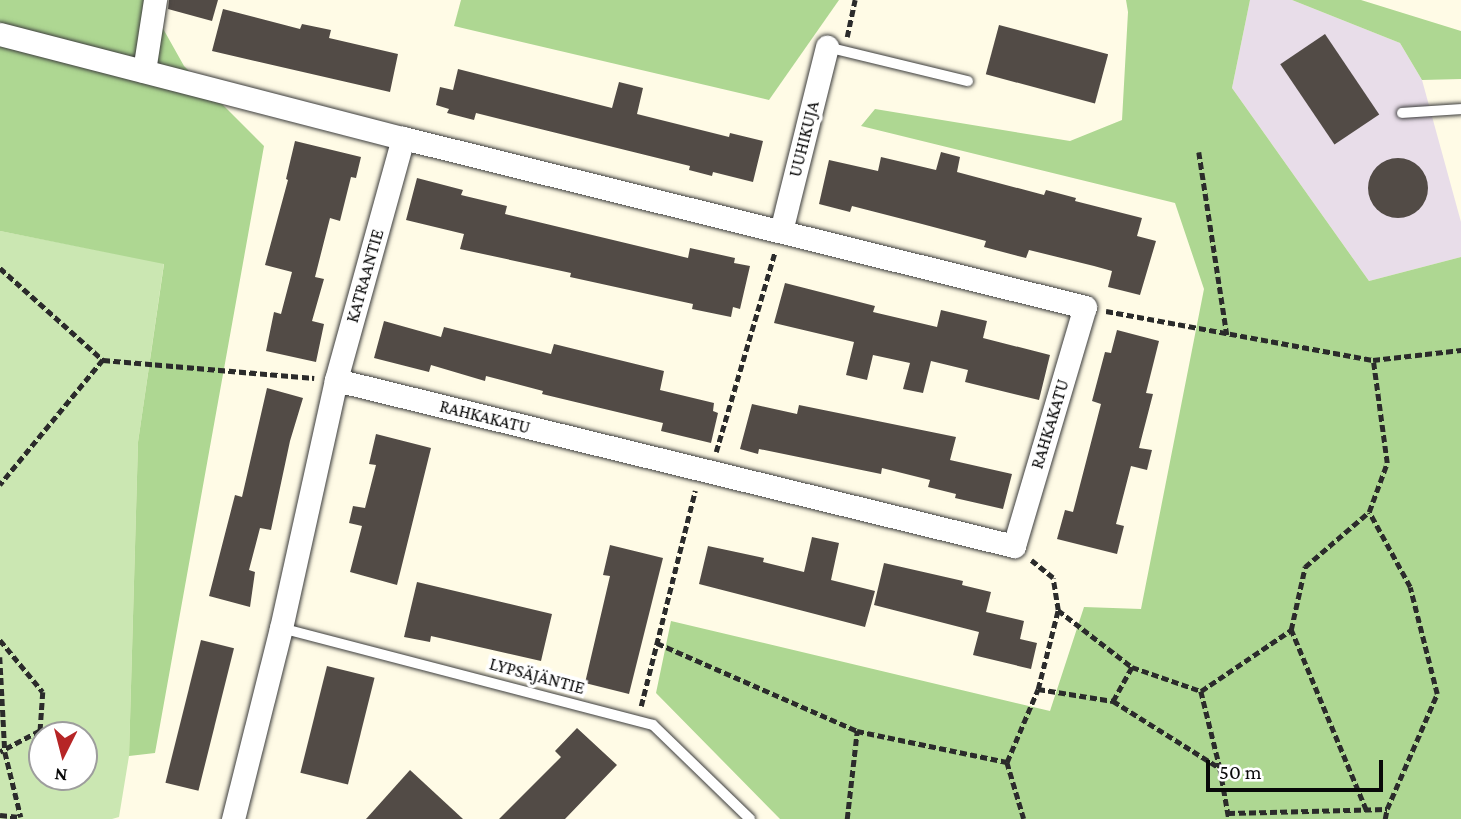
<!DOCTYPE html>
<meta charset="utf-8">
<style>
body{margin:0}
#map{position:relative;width:1461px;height:819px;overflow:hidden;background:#fffbe6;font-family:"Crimson Pro",serif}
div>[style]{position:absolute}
.industrial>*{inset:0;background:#e8dde9}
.green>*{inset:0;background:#cbe7b2}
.forest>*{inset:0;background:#aed792}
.building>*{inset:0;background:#524b46;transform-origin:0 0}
.round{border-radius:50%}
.path>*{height:4.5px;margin-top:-2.25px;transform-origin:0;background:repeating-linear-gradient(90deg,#2b2b2b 0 7px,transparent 0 10.5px)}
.roads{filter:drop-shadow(0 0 2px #3c3c3c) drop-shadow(0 0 2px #3c3c3c)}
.lane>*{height:10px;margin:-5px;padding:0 5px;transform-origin:5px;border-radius:5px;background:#fff}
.street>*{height:23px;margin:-11.5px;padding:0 11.5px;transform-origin:11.5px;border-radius:11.5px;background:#fff}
span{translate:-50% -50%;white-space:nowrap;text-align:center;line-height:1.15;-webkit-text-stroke:7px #fff;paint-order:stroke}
.street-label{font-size:18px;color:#090909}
.north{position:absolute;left:28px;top:721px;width:70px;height:70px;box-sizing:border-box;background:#fff;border:2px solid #9d9d9d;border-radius:50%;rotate:186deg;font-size:19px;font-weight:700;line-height:28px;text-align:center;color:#090909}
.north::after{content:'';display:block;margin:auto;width:24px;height:32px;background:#b62526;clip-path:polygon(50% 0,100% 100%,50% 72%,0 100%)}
.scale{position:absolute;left:1206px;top:760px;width:177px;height:32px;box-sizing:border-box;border:4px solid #090909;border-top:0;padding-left:9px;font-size:21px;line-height:24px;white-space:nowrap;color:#090909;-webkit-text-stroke:5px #fff;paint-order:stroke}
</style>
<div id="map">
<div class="industrial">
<div style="clip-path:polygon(1250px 0,1292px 0,1400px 43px,1422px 80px,1461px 222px,1461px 257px,1369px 281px,1232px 88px)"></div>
</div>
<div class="green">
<div style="clip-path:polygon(evenodd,0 231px,164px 263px,138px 442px,129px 756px,119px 817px,112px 819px,0 819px,0 231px,42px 735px,84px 735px,84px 777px,42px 777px,42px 735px)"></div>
</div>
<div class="forest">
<div style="clip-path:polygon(0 0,147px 0,184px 66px,264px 146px,155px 753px,129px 756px,138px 442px,164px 264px,0 231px)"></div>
<div style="clip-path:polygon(461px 0,839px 0,769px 100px,454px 26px)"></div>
<div style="clip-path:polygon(1126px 0,1250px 0,1232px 88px,1369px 281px,1461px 257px,1461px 819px,780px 819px,656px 693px,671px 621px,1050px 711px,1084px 607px,1141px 609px,1204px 289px,1175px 203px,861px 126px,875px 109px,1070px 141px,1122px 120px,1128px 12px)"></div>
<div style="clip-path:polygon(1292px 0,1361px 0,1461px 31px,1461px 79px,1422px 80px,1400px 43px)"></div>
</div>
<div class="building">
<div style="clip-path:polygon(169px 0,218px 0,212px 21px,168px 9px)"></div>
<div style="clip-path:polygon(223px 9px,300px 29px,302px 24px,331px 30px,329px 38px,398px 54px,390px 92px,212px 51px)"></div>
<div style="left:999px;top:25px;width:113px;height:51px;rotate:15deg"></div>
<div style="left:1325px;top:34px;width:97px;height:54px;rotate:56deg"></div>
<div style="clip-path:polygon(458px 69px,612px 108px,619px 82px,643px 88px,637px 114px,729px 137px,730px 133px,763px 141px,753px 182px,713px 172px,712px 176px,689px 170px,690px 166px,476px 113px,474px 120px,447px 113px,449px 109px,436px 105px,440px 87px,453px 90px)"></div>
<div style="clip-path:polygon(295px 141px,361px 157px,356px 178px,351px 177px,340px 221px,330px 218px,315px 277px,324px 279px,312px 321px,324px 324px,316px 362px,266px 351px,274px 312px,281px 314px,292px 272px,265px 265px,288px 180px,286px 179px)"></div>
<div style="clip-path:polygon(941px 152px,960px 157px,957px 172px,1044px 195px,1046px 190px,1076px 198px,1075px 201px,1142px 218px,1137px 236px,1156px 241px,1140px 295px,1108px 287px,1112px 271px,1094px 266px,1029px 250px,1026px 258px,984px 247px,986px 241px,922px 224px,852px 206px,850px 212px,819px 204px,829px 160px,878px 171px,881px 157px,936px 170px)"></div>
<div class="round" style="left:1368px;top:158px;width:60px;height:60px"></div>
<div style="clip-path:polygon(417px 178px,463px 190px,461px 195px,507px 206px,505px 214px,688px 258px,690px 248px,735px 258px,734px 263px,750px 266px,740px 309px,733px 307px,731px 317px,692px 309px,693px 304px,570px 277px,571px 273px,460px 249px,464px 234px,406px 220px)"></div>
<div style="clip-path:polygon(785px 283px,875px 306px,873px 312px,937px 327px,941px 310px,987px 321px,983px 338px,1050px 355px,1039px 400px,965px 382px,968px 370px,931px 361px,923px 393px,903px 389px,910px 363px,873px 355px,867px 380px,846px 375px,854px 342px,774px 323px)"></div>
<div style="clip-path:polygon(384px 321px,441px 337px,444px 327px,551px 354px,554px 344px,664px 371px,660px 390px,714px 403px,713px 411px,718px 413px,711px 443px,661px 431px,663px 423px,542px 394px,543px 391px,486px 376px,485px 381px,431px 365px,429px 372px,374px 358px)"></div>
<div style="clip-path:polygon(1117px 330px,1159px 341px,1146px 393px,1153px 394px,1139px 448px,1152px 450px,1147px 470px,1131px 466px,1116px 524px,1124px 526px,1117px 554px,1057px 539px,1065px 510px,1073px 512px,1101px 404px,1092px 401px,1105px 352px,1111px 353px)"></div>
<div style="clip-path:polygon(267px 388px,303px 398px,290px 441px,271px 530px,260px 528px,249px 570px,255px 572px,250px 607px,209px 596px,235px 495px,242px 497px)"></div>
<div style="clip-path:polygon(752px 404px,797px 414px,799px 405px,956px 437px,950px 460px,1012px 474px,1003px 509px,955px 498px,956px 494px,928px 487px,930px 480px,882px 468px,881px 474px,759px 449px,758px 454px,740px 449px)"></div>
<div style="clip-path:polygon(376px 434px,431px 448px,397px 585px,350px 572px,362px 526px,349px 523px,353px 506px,365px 508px,376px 465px,369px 464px)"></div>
<div style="clip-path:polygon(812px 537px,839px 543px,831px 580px,875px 591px,865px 627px,699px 584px,708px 546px,764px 558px,763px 562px,804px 572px)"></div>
<div style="clip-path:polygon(610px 545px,663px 558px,629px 694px,585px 683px,610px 576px,603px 575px)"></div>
<div style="clip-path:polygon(884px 563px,963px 581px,962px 585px,991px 592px,986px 612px,1024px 621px,1020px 639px,1037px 643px,1031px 669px,973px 655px,979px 632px,874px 605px)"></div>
<div style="clip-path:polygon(417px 582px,552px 614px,541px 661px,431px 636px,430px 642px,404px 637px)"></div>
<div style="left:201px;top:640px;width:34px;height:147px;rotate:14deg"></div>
<div style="left:327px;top:666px;width:49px;height:110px;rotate:14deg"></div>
<div style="clip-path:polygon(577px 728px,617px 765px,565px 819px,499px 819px,561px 757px,555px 751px)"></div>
<div style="clip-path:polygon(410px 770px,463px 819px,366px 819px)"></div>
</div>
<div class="path">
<div style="left:847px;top:37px;width:38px;rotate:-78deg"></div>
<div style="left:1199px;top:152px;width:185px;rotate:81.3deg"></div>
<div style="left:0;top:268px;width:138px;rotate:41.8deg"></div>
<div style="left:103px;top:360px;width:162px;rotate:129.5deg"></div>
<div style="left:1106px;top:311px;width:271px;rotate:10.4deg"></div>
<div style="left:1373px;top:360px;width:89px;rotate:-6.5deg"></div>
<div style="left:103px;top:360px;width:212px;rotate:4.9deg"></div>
<div style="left:716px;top:452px;width:209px;rotate:-73.6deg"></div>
<div style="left:1058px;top:610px;width:93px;rotate:37.6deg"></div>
<div style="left:1132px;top:667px;width:73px;rotate:19.2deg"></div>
<div style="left:1201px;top:691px;width:79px;rotate:76.1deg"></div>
<div style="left:0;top:640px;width:67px;rotate:50.4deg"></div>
<div style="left:43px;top:692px;width:39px;rotate:94deg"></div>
<div style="left:40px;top:731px;width:45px;rotate:152.3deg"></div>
<div style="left:657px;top:643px;width:219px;rotate:23.7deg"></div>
<div style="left:0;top:657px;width:95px;rotate:87deg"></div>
<div style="left:5px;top:752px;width:67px;rotate:76.2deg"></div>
<div style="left:1038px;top:689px;width:76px;rotate:9.1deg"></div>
<div style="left:1113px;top:701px;width:126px;rotate:32.1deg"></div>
<div style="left:1220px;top:768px;width:52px;rotate:80deg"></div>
<div style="left:1201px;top:691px;width:109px;rotate:-34.1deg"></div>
<div style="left:1113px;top:701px;width:39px;rotate:-61deg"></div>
<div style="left:641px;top:706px;width:222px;rotate:-75.9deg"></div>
<div style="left:1007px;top:762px;width:59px;rotate:73.4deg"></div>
<div style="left:1366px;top:810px;width:195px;rotate:-112.6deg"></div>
<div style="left:1291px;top:630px;width:65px;rotate:-77.5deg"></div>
<div style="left:1305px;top:567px;width:84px;rotate:-40.7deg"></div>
<div style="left:1228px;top:813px;width:159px;rotate:-1.4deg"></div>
<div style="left:1387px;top:809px;width:125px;rotate:-66.5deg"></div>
<div style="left:1437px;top:694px;width:110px;rotate:-104.2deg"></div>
<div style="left:1410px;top:587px;width:85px;rotate:-118.7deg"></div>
<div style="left:1369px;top:512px;width:52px;rotate:-69.8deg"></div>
<div style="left:1387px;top:463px;width:104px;rotate:-97.7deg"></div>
<div style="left:0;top:815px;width:20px;rotate:6deg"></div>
<div style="left:847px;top:819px;width:89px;rotate:-83.5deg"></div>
<div style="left:857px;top:731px;width:153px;rotate:11.7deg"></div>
<div style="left:1007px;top:762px;width:79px;rotate:-67deg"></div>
<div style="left:1038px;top:689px;width:81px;rotate:-75.8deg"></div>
<div style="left:1058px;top:610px;width:32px;rotate:-99deg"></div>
<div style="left:1053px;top:578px;width:28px;rotate:-141deg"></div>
<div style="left:1385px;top:819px;width:10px;rotate:-79deg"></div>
</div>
<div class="roads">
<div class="lane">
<div style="left:827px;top:47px;width:145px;rotate:13.6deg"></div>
<div style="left:1402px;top:113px;width:59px;rotate:-3.9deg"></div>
<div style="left:281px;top:628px;width:384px;rotate:14.6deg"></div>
<div style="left:653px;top:725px;width:135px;rotate:44.1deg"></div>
</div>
<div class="street">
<div style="left:0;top:34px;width:416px;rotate:14.5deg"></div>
<div style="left:403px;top:138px;width:251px;rotate:105.5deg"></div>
<div style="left:336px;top:380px;width:254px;rotate:102.5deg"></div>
<div style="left:281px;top:628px;width:197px;rotate:104.1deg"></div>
<div style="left:144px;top:71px;width:72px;rotate:-81.2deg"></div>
<div style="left:781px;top:231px;width:190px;rotate:-76deg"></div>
<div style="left:336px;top:380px;width:698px;rotate:13.76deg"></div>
<div style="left:1014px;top:546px;width:249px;rotate:-73.5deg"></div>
<div style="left:1085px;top:307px;width:703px;rotate:-166.08deg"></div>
</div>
</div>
<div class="street-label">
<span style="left:804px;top:139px;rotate:-76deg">UUHIKUJA</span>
<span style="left:365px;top:276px;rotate:-74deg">KATRAANTIE</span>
<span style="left:485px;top:417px;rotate:14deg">RAHKAKATU</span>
<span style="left:1050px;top:424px;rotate:-73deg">RAHKAKATU</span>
<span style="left:537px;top:676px;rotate:15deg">LYPSÄJÄNTIE</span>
</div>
<div class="north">N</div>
<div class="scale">50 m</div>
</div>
